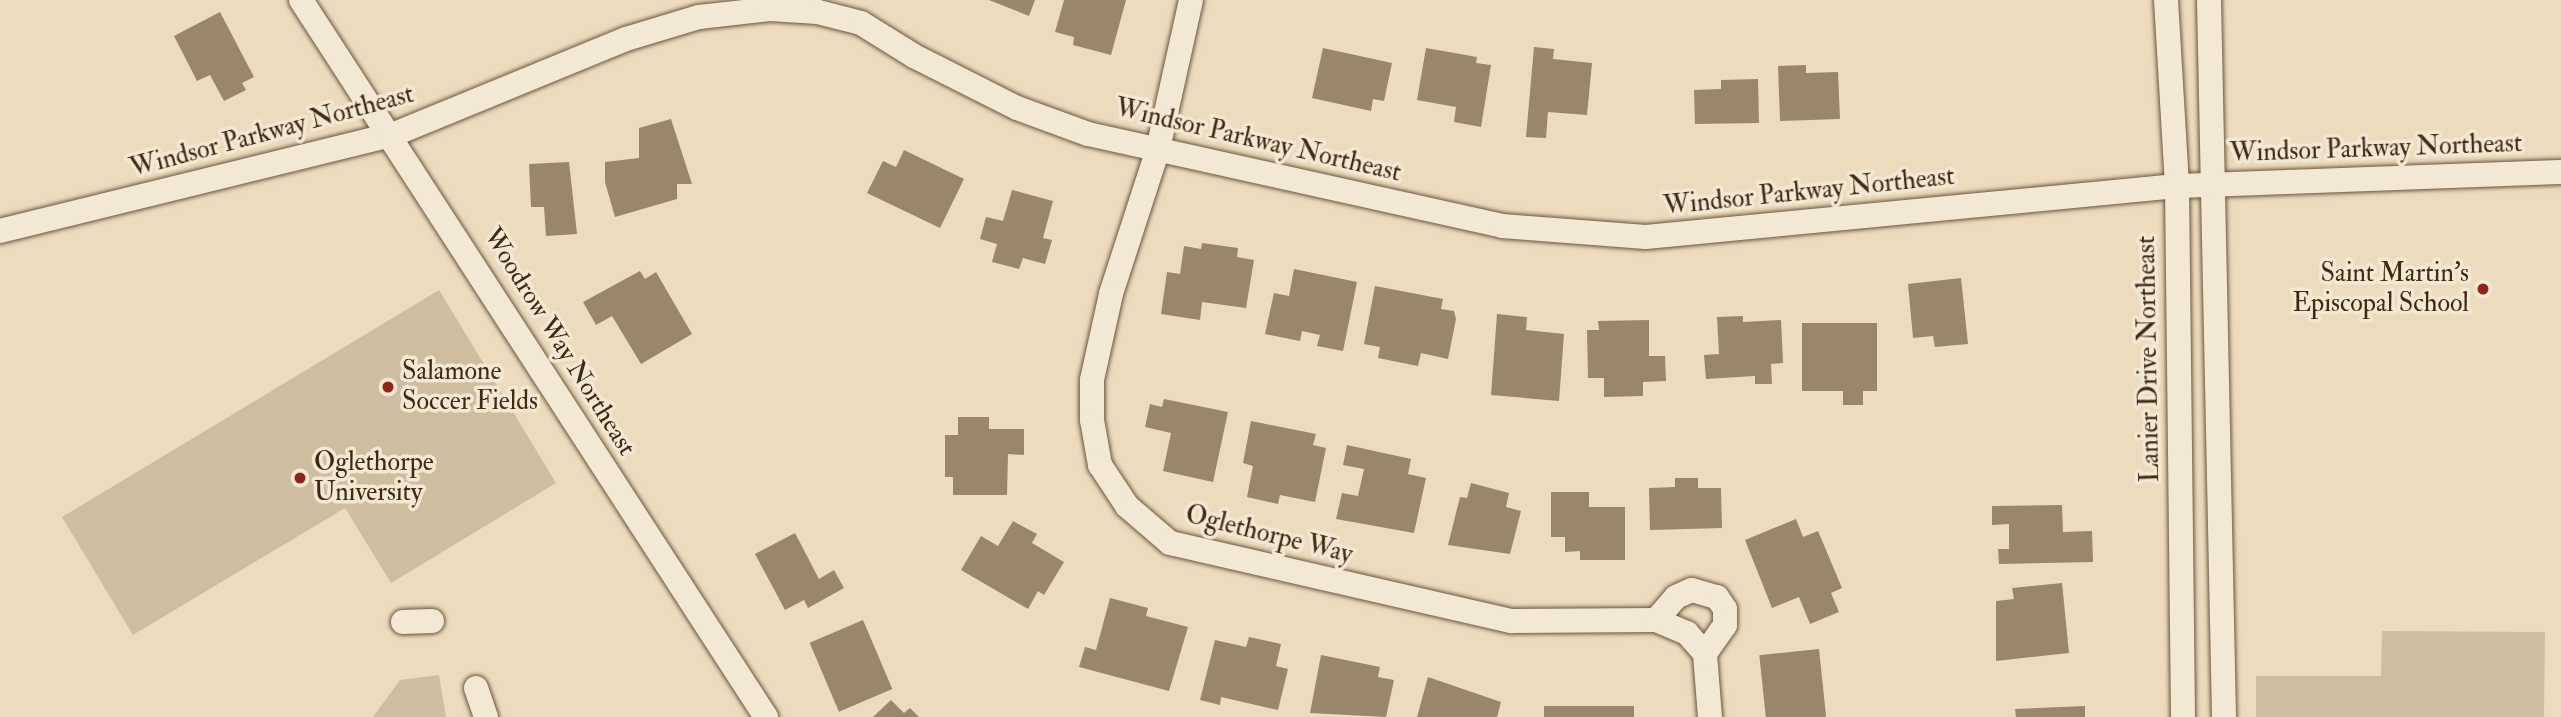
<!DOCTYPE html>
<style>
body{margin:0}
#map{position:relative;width:2561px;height:717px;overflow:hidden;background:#ecdbbd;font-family:"IM FELL Double Pica",serif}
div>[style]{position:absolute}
.green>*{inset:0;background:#cfbda0}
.building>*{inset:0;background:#99866b;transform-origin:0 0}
.roads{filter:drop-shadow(0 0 2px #6a563e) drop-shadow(0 0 2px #6a563e)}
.minor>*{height:24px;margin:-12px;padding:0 12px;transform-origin:12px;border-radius:12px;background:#f3e8d4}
.dots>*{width:19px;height:19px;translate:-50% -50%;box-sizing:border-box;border:4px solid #f3e8d4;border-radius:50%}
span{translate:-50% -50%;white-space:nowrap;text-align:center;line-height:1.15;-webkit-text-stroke:7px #f3e8d4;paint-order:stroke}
.street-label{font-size:26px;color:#3f2913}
.poi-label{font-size:26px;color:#3f2913}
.right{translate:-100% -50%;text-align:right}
.left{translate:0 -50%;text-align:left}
</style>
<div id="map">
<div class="green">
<div style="clip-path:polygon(439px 290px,556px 483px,391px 583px,345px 508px,133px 635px,62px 517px)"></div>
<div style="clip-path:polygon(2382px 631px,2545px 632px,2544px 717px,2256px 717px,2256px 676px,2381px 676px)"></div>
<div style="clip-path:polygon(439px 675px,446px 717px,373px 717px,400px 680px)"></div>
</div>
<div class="building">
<div style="clip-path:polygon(989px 0,1035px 0,1029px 16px)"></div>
<div style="clip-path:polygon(1064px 0,1126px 0,1111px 55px,1073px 45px,1074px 37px,1055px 32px)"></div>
<div style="clip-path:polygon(220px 12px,254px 77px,242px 83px,246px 90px,224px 101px,210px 75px,197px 81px,174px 36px)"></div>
<div style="clip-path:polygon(1534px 47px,1554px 49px,1553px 59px,1592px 63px,1587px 115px,1548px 112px,1546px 138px,1526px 137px)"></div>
<div style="clip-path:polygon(1323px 48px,1392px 63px,1384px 101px,1373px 99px,1371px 111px,1312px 98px)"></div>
<div style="clip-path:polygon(1426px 48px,1477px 57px,1476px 63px,1491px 65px,1481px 127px,1454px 122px,1456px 107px,1417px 100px)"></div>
<div style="clip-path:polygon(1806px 65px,1806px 73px,1838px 72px,1840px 119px,1780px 121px,1778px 66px)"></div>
<div style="clip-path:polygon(1758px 79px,1759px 123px,1695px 124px,1694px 90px,1721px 89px,1721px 80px)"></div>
<div style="clip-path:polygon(671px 119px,692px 184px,677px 184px,677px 199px,615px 217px,605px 182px,605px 162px,639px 158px,639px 128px)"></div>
<div style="clip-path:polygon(904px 150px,964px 179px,940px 228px,867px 193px,883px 161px,896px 167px)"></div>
<div style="clip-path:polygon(569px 162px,577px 234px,546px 236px,544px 207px,531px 207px,529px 164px)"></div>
<div style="clip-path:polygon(1012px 190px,1053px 201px,1043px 238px,1052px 240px,1045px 264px,1023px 258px,1019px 269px,992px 262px,997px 244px,980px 239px,986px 217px,1003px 221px)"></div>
<div style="clip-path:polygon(1202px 243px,1238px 248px,1237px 257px,1254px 260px,1246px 308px,1202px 302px,1200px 320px,1161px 314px,1167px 272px,1180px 274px,1184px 246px,1201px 249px)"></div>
<div style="clip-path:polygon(1294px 269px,1357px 282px,1343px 351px,1317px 346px,1320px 335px,1302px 331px,1300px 341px,1265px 334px,1274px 293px,1289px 296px)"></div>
<div style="clip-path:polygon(640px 271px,645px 279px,656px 272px,692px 334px,641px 364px,612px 316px,596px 325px,583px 302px)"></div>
<div style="clip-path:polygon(1961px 278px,1968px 344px,1935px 347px,1933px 336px,1913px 338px,1908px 284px)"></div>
<div style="clip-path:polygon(1375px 286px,1443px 299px,1441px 309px,1454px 311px,1456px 319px,1448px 359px,1421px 353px,1418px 366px,1378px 358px,1380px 347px,1364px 344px)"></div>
<div style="clip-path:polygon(1497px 314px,1527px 317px,1526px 330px,1564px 334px,1559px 401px,1491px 395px)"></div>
<div style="clip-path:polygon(1743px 316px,1743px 322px,1781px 320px,1783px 363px,1771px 364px,1772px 384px,1755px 384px,1755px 376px,1706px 379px,1704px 355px,1719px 354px,1717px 317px)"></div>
<div style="clip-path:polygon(1649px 320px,1649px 356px,1665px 356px,1666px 381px,1643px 382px,1643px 396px,1604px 397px,1604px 378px,1588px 378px,1587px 330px,1599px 330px,1598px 321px)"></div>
<div style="clip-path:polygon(1802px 323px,1877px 323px,1877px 391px,1863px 391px,1863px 405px,1843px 405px,1843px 391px,1802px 391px)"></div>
<div style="clip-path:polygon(1164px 399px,1228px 412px,1213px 482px,1163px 471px,1171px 433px,1145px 427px,1150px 404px,1162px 407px)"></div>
<div style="clip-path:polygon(958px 417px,989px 417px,989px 429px,1024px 429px,1024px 455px,1008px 454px,1007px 495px,953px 495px,953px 477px,945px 477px,945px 435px,958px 435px)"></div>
<div style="clip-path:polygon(1251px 421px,1316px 434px,1313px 445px,1326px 448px,1315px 502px,1280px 495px,1278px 504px,1247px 497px,1253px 466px,1243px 463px)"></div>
<div style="clip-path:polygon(1347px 445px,1411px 459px,1408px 474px,1426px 478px,1414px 533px,1336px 519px,1342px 493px,1358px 496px,1364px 469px,1343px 465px)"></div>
<div style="clip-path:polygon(1675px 478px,1698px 478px,1698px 488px,1721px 488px,1722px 528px,1650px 530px,1649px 488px,1675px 487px)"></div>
<div style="clip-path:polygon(1471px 483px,1509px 493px,1506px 507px,1521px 511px,1510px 554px,1448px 545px,1460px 497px,1467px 498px)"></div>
<div style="clip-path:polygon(1551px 492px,1589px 492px,1589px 507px,1625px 507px,1625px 560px,1580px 560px,1580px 551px,1565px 552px,1565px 537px,1551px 537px)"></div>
<div style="clip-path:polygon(2062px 505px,2063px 532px,2092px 531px,2093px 562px,1999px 564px,1998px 549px,2009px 549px,2009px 524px,1992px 525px,1992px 506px)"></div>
<div style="clip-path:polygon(1796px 519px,1803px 537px,1818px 531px,1842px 588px,1831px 593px,1839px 612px,1810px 624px,1799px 597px,1772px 608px,1745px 540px)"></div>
<div style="clip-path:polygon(1013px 521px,1037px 534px,1032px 543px,1064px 562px,1044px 595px,1038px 591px,1028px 609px,961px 570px,981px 536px,998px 546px)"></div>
<div style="clip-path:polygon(795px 533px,819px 579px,834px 570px,844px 588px,808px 608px,804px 600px,785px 610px,755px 554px)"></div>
<div style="clip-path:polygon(2062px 583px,2069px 653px,1996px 661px,1996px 601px,2014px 599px,2012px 588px)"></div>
<div style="clip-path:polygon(1110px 598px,1148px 608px,1146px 616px,1188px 627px,1169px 691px,1079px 667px,1085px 647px,1096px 650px)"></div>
<div style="left:863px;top:620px;width:75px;height:58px;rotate:67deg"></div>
<div style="clip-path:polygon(1249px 637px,1281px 644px,1276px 666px,1288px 669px,1278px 710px,1221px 697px,1220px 705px,1200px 700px,1215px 640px,1246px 647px)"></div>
<div style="left:1819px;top:649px;width:68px;height:60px;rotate:84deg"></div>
<div style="clip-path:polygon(1321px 655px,1380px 667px,1378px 677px,1394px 680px,1386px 717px,1310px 713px)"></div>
<div style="clip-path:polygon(1428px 677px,1501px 702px,1497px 717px,1417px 717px)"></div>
<div style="clip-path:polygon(891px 700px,904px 713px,910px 708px,919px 717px,873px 717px)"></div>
<div style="left:1634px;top:706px;width:11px;height:90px;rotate:90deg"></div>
<div style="clip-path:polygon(2085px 706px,2085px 717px,2016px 717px,2015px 709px)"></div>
</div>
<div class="roads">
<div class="minor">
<div style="left:301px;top:0;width:855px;rotate:57.04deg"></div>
<div style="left:1191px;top:0;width:153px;rotate:102.5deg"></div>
<div style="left:1158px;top:149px;width:152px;rotate:108deg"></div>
<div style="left:1111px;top:294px;width:88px;rotate:102.5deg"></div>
<div style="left:1092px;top:380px;width:40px;rotate:90deg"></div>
<div style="left:1092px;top:420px;width:46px;rotate:79.9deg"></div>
<div style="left:1100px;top:465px;width:49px;rotate:56.6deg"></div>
<div style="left:1127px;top:506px;width:57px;rotate:40.7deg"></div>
<div style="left:1170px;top:543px;width:350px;rotate:12.9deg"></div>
<div style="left:1511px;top:621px;width:145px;rotate:-0.4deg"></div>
<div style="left:1656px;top:620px;width:34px;rotate:23deg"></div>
<div style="left:1687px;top:633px;width:28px;rotate:49deg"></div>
<div style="left:1705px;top:654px;width:63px;rotate:85.5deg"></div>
<div style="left:2166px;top:0;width:186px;rotate:86.6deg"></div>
<div style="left:2177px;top:186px;width:531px;rotate:89.35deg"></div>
<div style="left:2209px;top:0;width:717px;rotate:88.8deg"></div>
<div style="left:0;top:231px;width:404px;rotate:-13.8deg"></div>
<div style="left:392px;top:135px;width:253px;rotate:-22.3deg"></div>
<div style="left:626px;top:39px;width:76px;rotate:-16.8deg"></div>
<div style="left:699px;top:17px;width:71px;rotate:-6.4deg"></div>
<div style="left:770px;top:9px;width:48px;rotate:3.6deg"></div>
<div style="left:818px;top:12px;width:44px;rotate:14.3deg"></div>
<div style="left:861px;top:23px;width:62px;rotate:31.9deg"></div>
<div style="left:914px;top:56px;width:115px;rotate:26.8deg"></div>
<div style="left:1017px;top:108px;width:76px;rotate:20.1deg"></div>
<div style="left:1088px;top:134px;width:424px;rotate:12.5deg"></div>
<div style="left:1502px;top:226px;width:144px;rotate:4.4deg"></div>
<div style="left:1646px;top:237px;width:533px;rotate:-5.49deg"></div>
<div style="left:2177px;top:186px;width:384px;rotate:-2.1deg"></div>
<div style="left:1656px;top:620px;width:30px;rotate:-49deg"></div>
<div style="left:1676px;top:597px;width:17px;rotate:-24deg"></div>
<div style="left:1692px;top:590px;width:26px;rotate:16deg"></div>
<div style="left:1717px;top:597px;width:14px;rotate:56deg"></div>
<div style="left:1725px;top:609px;width:16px;rotate:90deg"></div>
<div style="left:1725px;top:625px;width:35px;rotate:125deg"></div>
<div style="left:403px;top:622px;width:29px;rotate:-2deg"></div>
<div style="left:476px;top:688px;width:31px;rotate:71deg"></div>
</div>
</div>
<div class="dots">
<div style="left:2483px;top:289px;background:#8f2418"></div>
<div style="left:388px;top:387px;background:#8f2418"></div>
<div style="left:300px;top:478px;background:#8f2418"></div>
</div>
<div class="street-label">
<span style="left:272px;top:132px;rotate:-15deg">Windsor Parkway Northeast</span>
<span style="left:1258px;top:141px;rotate:13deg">Windsor Parkway Northeast</span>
<span style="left:2376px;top:149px;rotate:-2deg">Windsor Parkway Northeast</span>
<span style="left:1809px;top:192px;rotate:-6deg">Windsor Parkway Northeast</span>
<span style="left:559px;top:342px;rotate:58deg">Woodrow Way Northeast</span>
<span style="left:2149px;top:359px;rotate:-91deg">Lanier Drive Northeast</span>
<span style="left:1269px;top:535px;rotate:14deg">Oglethorpe Way</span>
</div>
<div class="poi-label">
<span class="right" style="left:2469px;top:289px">Saint Martin's<br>Episcopal School</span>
<span class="left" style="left:402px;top:387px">Salamone<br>Soccer Fields</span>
<span class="left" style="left:314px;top:478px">Oglethorpe<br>University</span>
</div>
</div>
